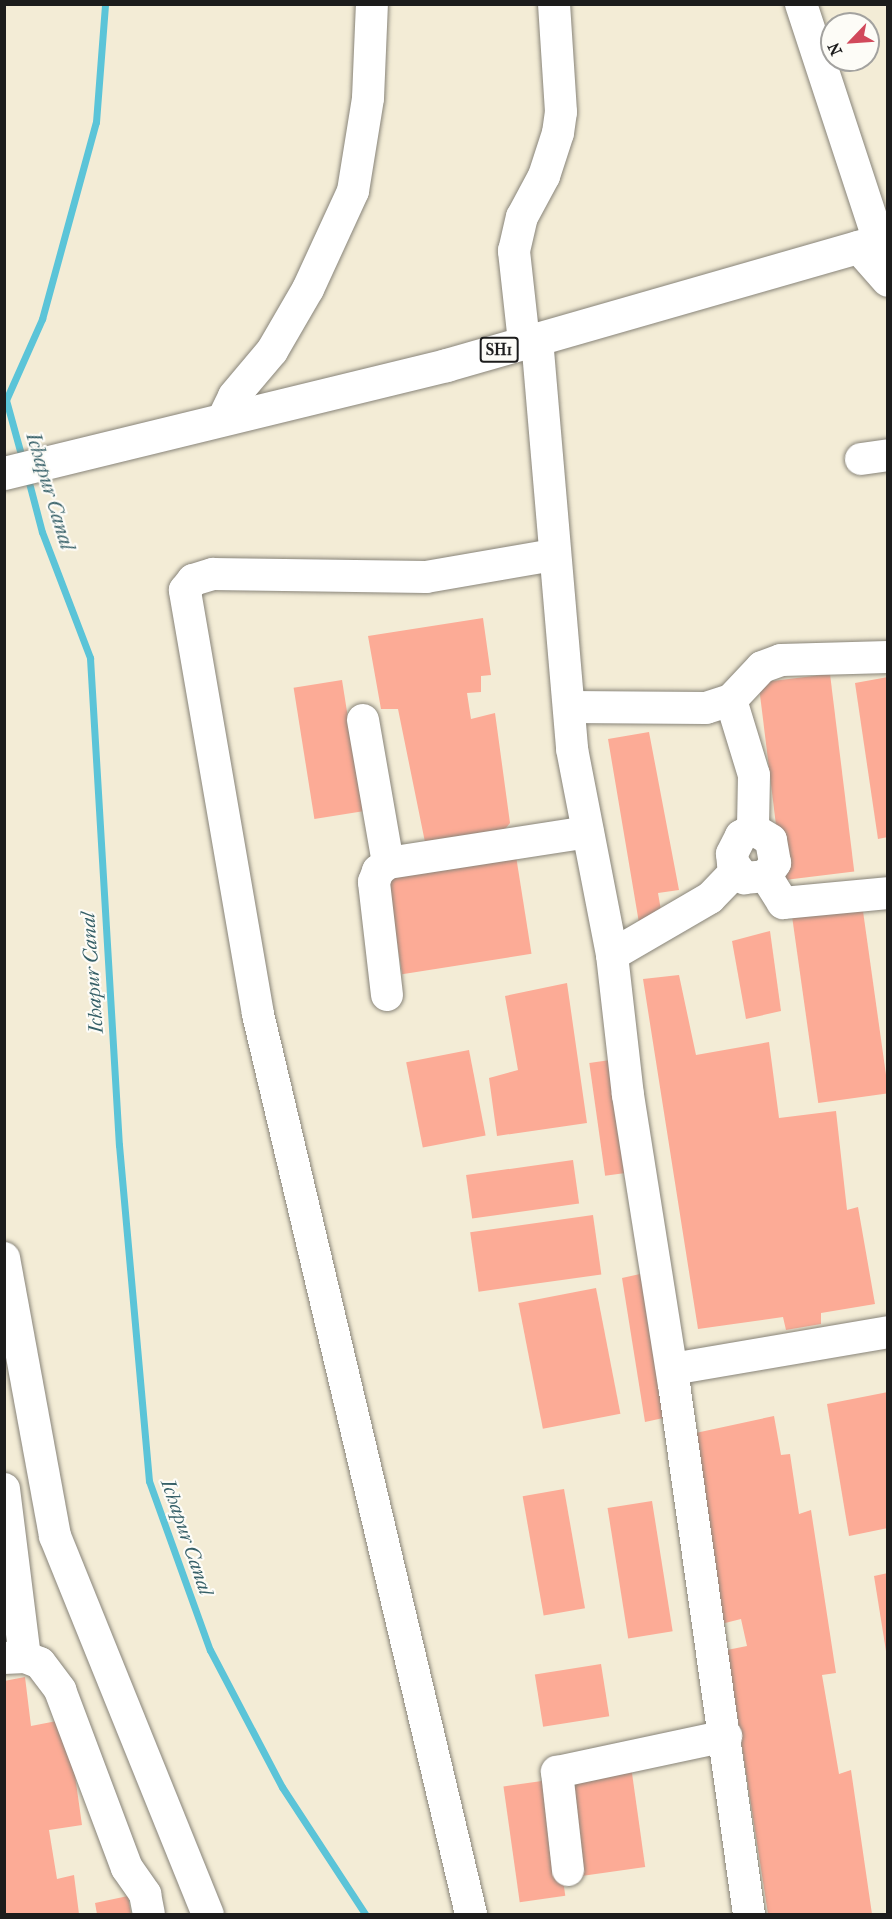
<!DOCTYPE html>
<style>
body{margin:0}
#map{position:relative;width:892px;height:1919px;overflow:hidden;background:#f3ecd6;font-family:"IM FELL French Canon",serif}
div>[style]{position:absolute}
.stream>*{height:7px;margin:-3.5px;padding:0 3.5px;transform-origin:3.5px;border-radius:3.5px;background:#5bc4d8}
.building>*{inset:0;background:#fcab96;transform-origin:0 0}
.roads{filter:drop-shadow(0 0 2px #888479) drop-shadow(0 0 2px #888479)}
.minor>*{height:32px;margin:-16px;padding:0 16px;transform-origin:16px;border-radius:16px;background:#fff}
.major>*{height:33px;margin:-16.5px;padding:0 16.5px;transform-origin:16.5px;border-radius:16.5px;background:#fff}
span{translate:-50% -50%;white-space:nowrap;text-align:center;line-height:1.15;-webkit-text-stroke:4.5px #fdfcf7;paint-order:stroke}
.shield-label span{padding:2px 4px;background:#fdfcf7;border:2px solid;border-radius:4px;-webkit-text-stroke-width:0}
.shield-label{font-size:16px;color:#1c1c1c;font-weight:700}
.water-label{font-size:20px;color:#355f67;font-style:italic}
.frame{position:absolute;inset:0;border:6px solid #1c1c1c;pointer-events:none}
.north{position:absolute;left:820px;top:12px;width:60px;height:60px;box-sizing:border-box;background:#fdfcf7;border:2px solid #a3a29f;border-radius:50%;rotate:245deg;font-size:16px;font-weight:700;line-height:24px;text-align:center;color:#1c1c1c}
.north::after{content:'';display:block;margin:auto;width:21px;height:27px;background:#d1495b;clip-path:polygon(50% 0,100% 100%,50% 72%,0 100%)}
</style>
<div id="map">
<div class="stream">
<div style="left:22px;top:458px;width:60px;rotate:-105.4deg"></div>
<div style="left:6px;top:400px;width:89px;rotate:-66deg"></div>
<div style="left:42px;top:319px;width:204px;rotate:-74.7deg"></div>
<div style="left:96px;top:122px;width:118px;rotate:-85.6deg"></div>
<div style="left:27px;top:475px;width:59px;rotate:75.3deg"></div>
<div style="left:42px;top:532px;width:135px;rotate:69.1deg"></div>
<div style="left:90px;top:658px;width:488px;rotate:86.6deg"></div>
<div style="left:119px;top:1145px;width:337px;rotate:84.9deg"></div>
<div style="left:149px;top:1481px;width:180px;rotate:70.2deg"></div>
<div style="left:210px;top:1650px;width:155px;rotate:62.3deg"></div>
<div style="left:282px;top:1787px;width:152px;rotate:56.8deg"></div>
</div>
<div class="building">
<div style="clip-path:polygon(483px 618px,491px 675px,481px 676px,481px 692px,467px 693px,471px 719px,495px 713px,510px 823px,497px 839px,427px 852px,398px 709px,381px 709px,368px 636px)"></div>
<div style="left:830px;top:674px;width:199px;height:72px;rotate:83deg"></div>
<div style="clip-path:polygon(888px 677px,888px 837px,878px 839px,855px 683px)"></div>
<div style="left:342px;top:680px;width:133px;height:49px;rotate:81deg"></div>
<div style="clip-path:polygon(649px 732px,679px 890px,658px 893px,662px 916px,639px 923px,608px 739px)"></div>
<div style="left:516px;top:856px;width:99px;height:131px;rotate:81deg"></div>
<div style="left:862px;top:904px;width:191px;height:71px;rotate:82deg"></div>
<div style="clip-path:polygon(770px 931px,781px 1011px,746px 1019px,732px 941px)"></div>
<div style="clip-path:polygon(679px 975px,696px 1055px,769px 1042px,779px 1118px,836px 1111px,847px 1210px,858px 1207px,875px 1304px,821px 1313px,821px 1324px,786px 1330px,783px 1317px,698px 1329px,643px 979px)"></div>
<div style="clip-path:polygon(567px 983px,587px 1123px,497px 1136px,489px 1078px,518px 1070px,505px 996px)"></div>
<div style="left:469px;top:1050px;width:87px;height:64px;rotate:79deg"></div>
<div style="left:617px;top:1059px;width:114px;height:28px;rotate:82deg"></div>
<div style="left:573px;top:1160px;width:44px;height:108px;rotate:82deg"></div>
<div style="left:593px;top:1215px;width:60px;height:124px;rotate:82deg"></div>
<div style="clip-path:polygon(649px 1272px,668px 1417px,645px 1422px,622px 1278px)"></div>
<div style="left:596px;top:1288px;width:128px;height:79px;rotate:79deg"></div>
<div style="clip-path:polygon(888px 1392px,888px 1528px,849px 1536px,827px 1404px)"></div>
<div style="clip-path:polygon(774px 1416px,781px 1455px,790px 1454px,799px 1514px,811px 1510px,836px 1673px,822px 1675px,839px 1774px,851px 1770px,872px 1914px,768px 1914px,727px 1650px,747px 1646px,741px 1619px,721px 1624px,691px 1434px)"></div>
<div style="left:564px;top:1489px;width:121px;height:42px;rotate:80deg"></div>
<div style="left:652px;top:1501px;width:132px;height:45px;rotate:81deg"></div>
<div style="clip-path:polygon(888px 1573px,888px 1651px,886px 1651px,874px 1576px)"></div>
<div style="left:601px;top:1664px;width:53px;height:67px;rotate:81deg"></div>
<div style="clip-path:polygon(25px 1677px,31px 1726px,67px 1719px,82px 1825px,49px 1830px,57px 1879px,74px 1875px,79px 1914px,4px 1914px,4px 1681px)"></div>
<div style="left:631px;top:1766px;width:102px;height:75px;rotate:82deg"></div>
<div style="left:549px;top:1780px;width:117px;height:46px;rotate:82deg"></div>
<div style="clip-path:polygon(128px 1896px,131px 1914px,97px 1914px,95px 1903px)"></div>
</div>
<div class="roads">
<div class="minor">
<div style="left:801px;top:4px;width:250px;rotate:71.8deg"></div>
<div style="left:858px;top:247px;width:45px;rotate:48.6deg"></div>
<div style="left:537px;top:339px;width:411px;rotate:85.1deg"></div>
<div style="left:572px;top:749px;width:210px;rotate:79deg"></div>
<div style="left:612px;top:955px;width:141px;rotate:83.5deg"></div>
<div style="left:628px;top:1095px;width:293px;rotate:81deg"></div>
<div style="left:674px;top:1384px;width:535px;rotate:81.95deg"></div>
<div style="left:524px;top:342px;width:92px;rotate:-96.3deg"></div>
<div style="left:514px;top:251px;width:35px;rotate:-77deg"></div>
<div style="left:522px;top:217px;width:47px;rotate:-61.8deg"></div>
<div style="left:544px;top:176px;width:45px;rotate:-72deg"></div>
<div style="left:558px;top:133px;width:21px;rotate:-82deg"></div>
<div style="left:561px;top:112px;width:108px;rotate:-93.7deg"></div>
<div style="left:223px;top:419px;width:25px;rotate:-64deg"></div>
<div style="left:234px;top:396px;width:59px;rotate:-49.8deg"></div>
<div style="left:272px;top:351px;width:72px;rotate:-59.9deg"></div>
<div style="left:308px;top:289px;width:108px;rotate:-65.3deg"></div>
<div style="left:353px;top:191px;width:94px;rotate:-80.8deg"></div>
<div style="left:368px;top:98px;width:94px;rotate:-87.6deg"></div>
<div style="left:861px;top:459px;width:27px;rotate:-8deg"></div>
<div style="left:731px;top:700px;width:78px;rotate:73deg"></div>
<div style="left:754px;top:775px;width:54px;rotate:91.1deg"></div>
<div style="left:753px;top:829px;width:14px;rotate:150deg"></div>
<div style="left:741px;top:836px;width:20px;rotate:117deg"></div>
<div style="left:732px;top:854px;width:9px;rotate:84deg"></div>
<div style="left:733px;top:863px;width:19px;rotate:54deg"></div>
<div style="left:744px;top:878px;width:22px;rotate:-5deg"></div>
<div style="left:766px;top:876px;width:16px;rotate:-55deg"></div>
<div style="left:775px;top:863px;width:23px;rotate:-100deg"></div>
<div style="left:771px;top:840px;width:21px;rotate:-149deg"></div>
<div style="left:570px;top:707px;width:136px;rotate:0.4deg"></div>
<div style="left:706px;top:708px;width:26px;rotate:-18deg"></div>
<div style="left:731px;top:700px;width:45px;rotate:-46.8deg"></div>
<div style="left:762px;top:667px;width:20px;rotate:-20deg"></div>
<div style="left:781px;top:660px;width:107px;rotate:-1.6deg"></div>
<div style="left:363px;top:720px;width:145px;rotate:80.1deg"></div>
<div style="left:766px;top:876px;width:32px;rotate:58deg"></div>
<div style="left:783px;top:903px;width:105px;rotate:-5.4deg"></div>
<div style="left:612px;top:955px;width:113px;rotate:-30.2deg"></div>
<div style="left:710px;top:898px;width:39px;rotate:-46deg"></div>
<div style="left:387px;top:995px;width:114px;rotate:-96.6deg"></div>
<div style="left:374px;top:882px;width:12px;rotate:-70deg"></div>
<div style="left:378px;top:871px;width:13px;rotate:-39deg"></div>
<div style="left:388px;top:863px;width:202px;rotate:-8.8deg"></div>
<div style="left:4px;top:1258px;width:283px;rotate:79.6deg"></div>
<div style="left:55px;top:1536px;width:408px;rotate:68deg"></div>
<div style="left:672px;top:1369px;width:219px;rotate:-9.7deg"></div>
<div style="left:4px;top:1489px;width:169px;rotate:82.9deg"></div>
<div style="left:4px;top:1658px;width:21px;rotate:-3deg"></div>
<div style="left:25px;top:1657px;width:16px;rotate:22deg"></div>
<div style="left:40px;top:1663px;width:34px;rotate:53deg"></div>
<div style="left:60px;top:1690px;width:190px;rotate:69.4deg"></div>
<div style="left:127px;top:1868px;width:32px;rotate:55deg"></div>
<div style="left:145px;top:1894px;width:20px;rotate:79deg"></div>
<div style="left:568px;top:1870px;width:99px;rotate:-96.4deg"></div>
<div style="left:557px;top:1772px;width:173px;rotate:-12deg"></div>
<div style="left:471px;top:1914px;width:925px;rotate:-103.32deg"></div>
<div style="left:258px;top:1014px;width:430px;rotate:-99.8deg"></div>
<div style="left:185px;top:590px;width:13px;rotate:-51deg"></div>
<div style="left:193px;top:580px;width:21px;rotate:-17deg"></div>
<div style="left:213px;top:574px;width:213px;rotate:0.8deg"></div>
<div style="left:426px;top:577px;width:129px;rotate:-9.8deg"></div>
</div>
<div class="major">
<div style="left:4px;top:473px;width:455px;rotate:-13.7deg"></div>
<div style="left:446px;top:365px;width:460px;rotate:-16deg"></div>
</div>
</div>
<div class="shield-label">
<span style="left:499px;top:350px">SH1</span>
</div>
<div class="water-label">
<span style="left:50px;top:491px;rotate:73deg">Ichapur Canal</span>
<span style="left:92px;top:973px;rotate:-94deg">Ichapur Canal</span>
<span style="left:187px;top:1537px;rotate:71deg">Ichapur Canal</span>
</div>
<div class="frame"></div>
<div class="north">N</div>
</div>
